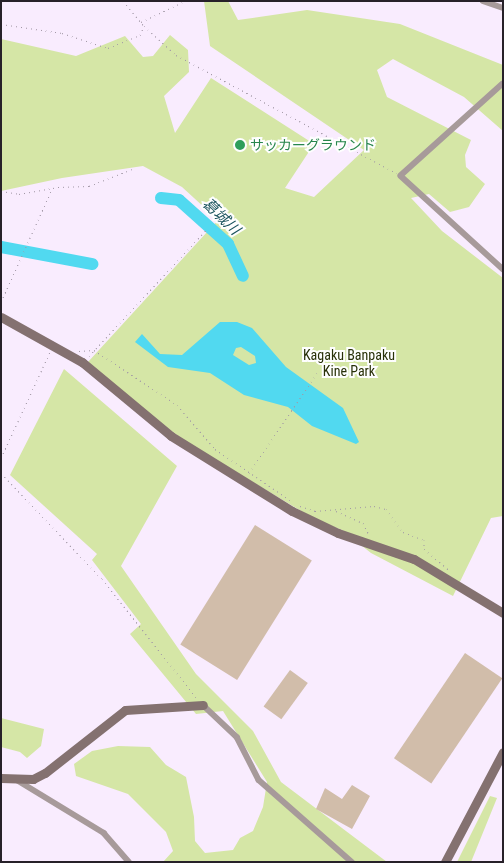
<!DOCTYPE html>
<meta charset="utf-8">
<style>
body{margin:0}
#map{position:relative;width:504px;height:863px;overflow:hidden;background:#f9ecfe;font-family:"Roboto Condensed","Noto Sans JP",sans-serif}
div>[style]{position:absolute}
.green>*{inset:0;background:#d5e6a6}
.water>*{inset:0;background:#51d9f0}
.river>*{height:12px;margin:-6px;padding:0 6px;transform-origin:6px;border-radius:6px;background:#51d9f0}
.building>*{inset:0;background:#d1bdaa;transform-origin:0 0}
.path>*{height:1px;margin-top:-0.5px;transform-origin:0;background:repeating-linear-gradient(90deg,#a197a5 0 1px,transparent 0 5px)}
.street>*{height:5.5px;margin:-2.75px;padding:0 2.75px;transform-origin:2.75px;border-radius:2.75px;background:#a79a9a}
.secondary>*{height:9px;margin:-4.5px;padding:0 4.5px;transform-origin:4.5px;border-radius:4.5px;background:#847170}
.dots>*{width:14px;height:14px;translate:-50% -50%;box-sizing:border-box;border:2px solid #fefefe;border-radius:50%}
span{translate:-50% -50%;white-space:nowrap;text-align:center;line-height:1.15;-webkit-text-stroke:4px #fefefe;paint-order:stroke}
.leisure-label{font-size:14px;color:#27864d}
.left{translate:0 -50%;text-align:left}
.park-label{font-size:14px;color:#293109}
.water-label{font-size:15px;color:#1a535d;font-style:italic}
.frame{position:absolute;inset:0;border:2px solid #272129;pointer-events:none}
</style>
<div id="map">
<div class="green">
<div style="clip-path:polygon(204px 1px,228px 1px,238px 20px,307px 10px,400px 24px,503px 65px,503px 131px,464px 97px,393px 59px,377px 70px,387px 97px,471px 140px,465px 155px,466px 167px,485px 184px,469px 207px,450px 212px,429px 194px,411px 198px,442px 231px,503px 278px,503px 516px,491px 518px,453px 596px,371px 553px,342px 530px,316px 520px,188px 443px,145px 412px,88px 362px,218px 220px,182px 187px,143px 166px,62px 178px,1px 191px,1px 39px,76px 56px,125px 36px,143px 57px,153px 56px,170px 35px,188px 50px,189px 72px,164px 96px,175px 133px,211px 78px,314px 144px,285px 188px,314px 197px,364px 150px,210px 46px)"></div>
<div style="clip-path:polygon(64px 369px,177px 466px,121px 566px,196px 674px,253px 731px,281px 782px,387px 862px,163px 862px,173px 851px,166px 832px,128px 794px,76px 776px,74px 764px,92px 751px,118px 746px,150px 747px,166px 765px,186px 777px,194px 817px,195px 841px,205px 853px,233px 850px,240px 838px,253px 831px,263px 807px,267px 782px,223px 711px,196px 714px,130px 634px,141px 624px,92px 560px,97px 554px,10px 475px)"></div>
<div style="clip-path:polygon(1px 718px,44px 729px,41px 746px,27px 758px,20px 752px,1px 747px)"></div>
<div style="clip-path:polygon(490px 796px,497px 798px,471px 862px,457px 862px)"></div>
</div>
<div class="water">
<div style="clip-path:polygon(evenodd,220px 322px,237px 322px,252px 328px,286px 367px,343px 408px,359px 442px,356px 444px,312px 426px,288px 407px,244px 395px,210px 373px,168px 367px,135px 342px,142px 334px,160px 354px,182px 355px,220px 322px,241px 347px,255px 356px,256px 363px,249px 365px,233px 355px,236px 348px,241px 347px)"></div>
</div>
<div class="river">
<div style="left:161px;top:198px;width:18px;rotate:6deg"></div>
<div style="left:179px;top:200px;width:66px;rotate:41.9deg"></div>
<div style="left:228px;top:244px;width:35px;rotate:65deg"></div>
<div style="left:1px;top:247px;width:93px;rotate:10.6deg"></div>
</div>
<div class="building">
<div style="left:255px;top:525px;width:67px;height:141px;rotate:32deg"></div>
<div style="left:465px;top:653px;width:45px;height:127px;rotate:34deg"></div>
<div style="left:290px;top:670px;width:22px;height:45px;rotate:36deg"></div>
<div style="clip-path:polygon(352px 785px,370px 796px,352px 829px,316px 809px,325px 788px,342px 799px)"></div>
</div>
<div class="path">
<div style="left:123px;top:1px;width:33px;rotate:50deg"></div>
<div style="left:144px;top:26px;width:43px;rotate:42.2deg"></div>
<div style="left:176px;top:55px;width:250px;rotate:28.2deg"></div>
<div style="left:141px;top:22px;width:49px;rotate:-25.5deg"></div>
<div style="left:1px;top:24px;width:62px;rotate:8.4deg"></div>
<div style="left:62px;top:33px;width:48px;rotate:18.1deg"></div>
<div style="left:108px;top:48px;width:35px;rotate:-22deg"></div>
<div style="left:140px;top:35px;width:10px;rotate:-66deg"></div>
<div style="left:1px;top:191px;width:18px;rotate:9deg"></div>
<div style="left:19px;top:194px;width:40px;rotate:-10deg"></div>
<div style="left:58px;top:187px;width:31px;rotate:-2deg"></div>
<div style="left:89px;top:186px;width:49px;rotate:-21.4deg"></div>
<div style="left:1px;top:302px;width:124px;rotate:-65.7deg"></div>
<div style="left:79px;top:351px;width:15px;rotate:-4deg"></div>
<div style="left:94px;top:350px;width:100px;rotate:33.5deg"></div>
<div style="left:177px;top:405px;width:58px;rotate:49.2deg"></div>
<div style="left:215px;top:449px;width:91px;rotate:34.2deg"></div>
<div style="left:89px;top:356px;width:172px;rotate:-47.1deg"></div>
<div style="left:1px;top:458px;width:117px;rotate:-65.2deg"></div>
<div style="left:1px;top:473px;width:146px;rotate:46.4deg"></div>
<div style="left:102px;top:579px;width:151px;rotate:51.5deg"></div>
<div style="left:249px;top:473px;width:121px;rotate:-55.8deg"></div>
<div style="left:300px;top:506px;width:16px;rotate:18deg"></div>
<div style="left:315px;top:511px;width:59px;rotate:-4.8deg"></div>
<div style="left:374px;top:506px;width:12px;rotate:14deg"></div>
<div style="left:386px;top:509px;width:29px;rotate:54deg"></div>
<div style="left:403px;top:532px;width:22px;rotate:21deg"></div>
<div style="left:424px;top:540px;width:9px;rotate:90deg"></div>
<div style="left:424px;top:549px;width:34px;rotate:40deg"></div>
<div style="left:336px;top:511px;width:30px;rotate:24deg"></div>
<div style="left:363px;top:523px;width:13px;rotate:63deg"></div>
</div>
<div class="street">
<div style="left:483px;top:1px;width:21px;rotate:19deg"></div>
<div style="left:503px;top:84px;width:137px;rotate:138deg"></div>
<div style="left:401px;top:176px;width:138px;rotate:42.4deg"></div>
<div style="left:203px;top:705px;width:47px;rotate:43.3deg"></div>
<div style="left:237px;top:737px;width:48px;rotate:62.9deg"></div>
<div style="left:259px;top:780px;width:124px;rotate:41.4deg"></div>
<div style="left:17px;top:780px;width:102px;rotate:31.3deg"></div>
<div style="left:104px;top:833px;width:38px;rotate:49deg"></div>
</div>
<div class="secondary">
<div style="left:1px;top:317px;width:93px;rotate:29.1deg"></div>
<div style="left:82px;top:362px;width:116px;rotate:39.7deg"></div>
<div style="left:171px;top:436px;width:142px;rotate:31.8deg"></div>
<div style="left:292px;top:511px;width:51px;rotate:25.6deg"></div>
<div style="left:338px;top:533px;width:80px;rotate:18.9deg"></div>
<div style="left:414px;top:559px;width:104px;rotate:31.2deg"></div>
<div style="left:1px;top:778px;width:32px;rotate:2deg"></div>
<div style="left:33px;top:779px;width:13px;rotate:-27deg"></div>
<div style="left:45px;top:773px;width:102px;rotate:-38.2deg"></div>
<div style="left:125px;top:710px;width:78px;rotate:-3.7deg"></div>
<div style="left:445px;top:862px;width:124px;rotate:-62.2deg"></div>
</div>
<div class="dots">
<div style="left:240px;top:145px;background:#2e9e5b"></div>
</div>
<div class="leisure-label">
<span class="left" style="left:250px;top:145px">サッカーグラウンド</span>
</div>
<div class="park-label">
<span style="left:349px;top:363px">Kagaku Banpaku<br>Kine Park</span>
</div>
<div class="water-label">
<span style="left:221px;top:217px;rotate:44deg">葛城川</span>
</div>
<div class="frame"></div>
</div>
